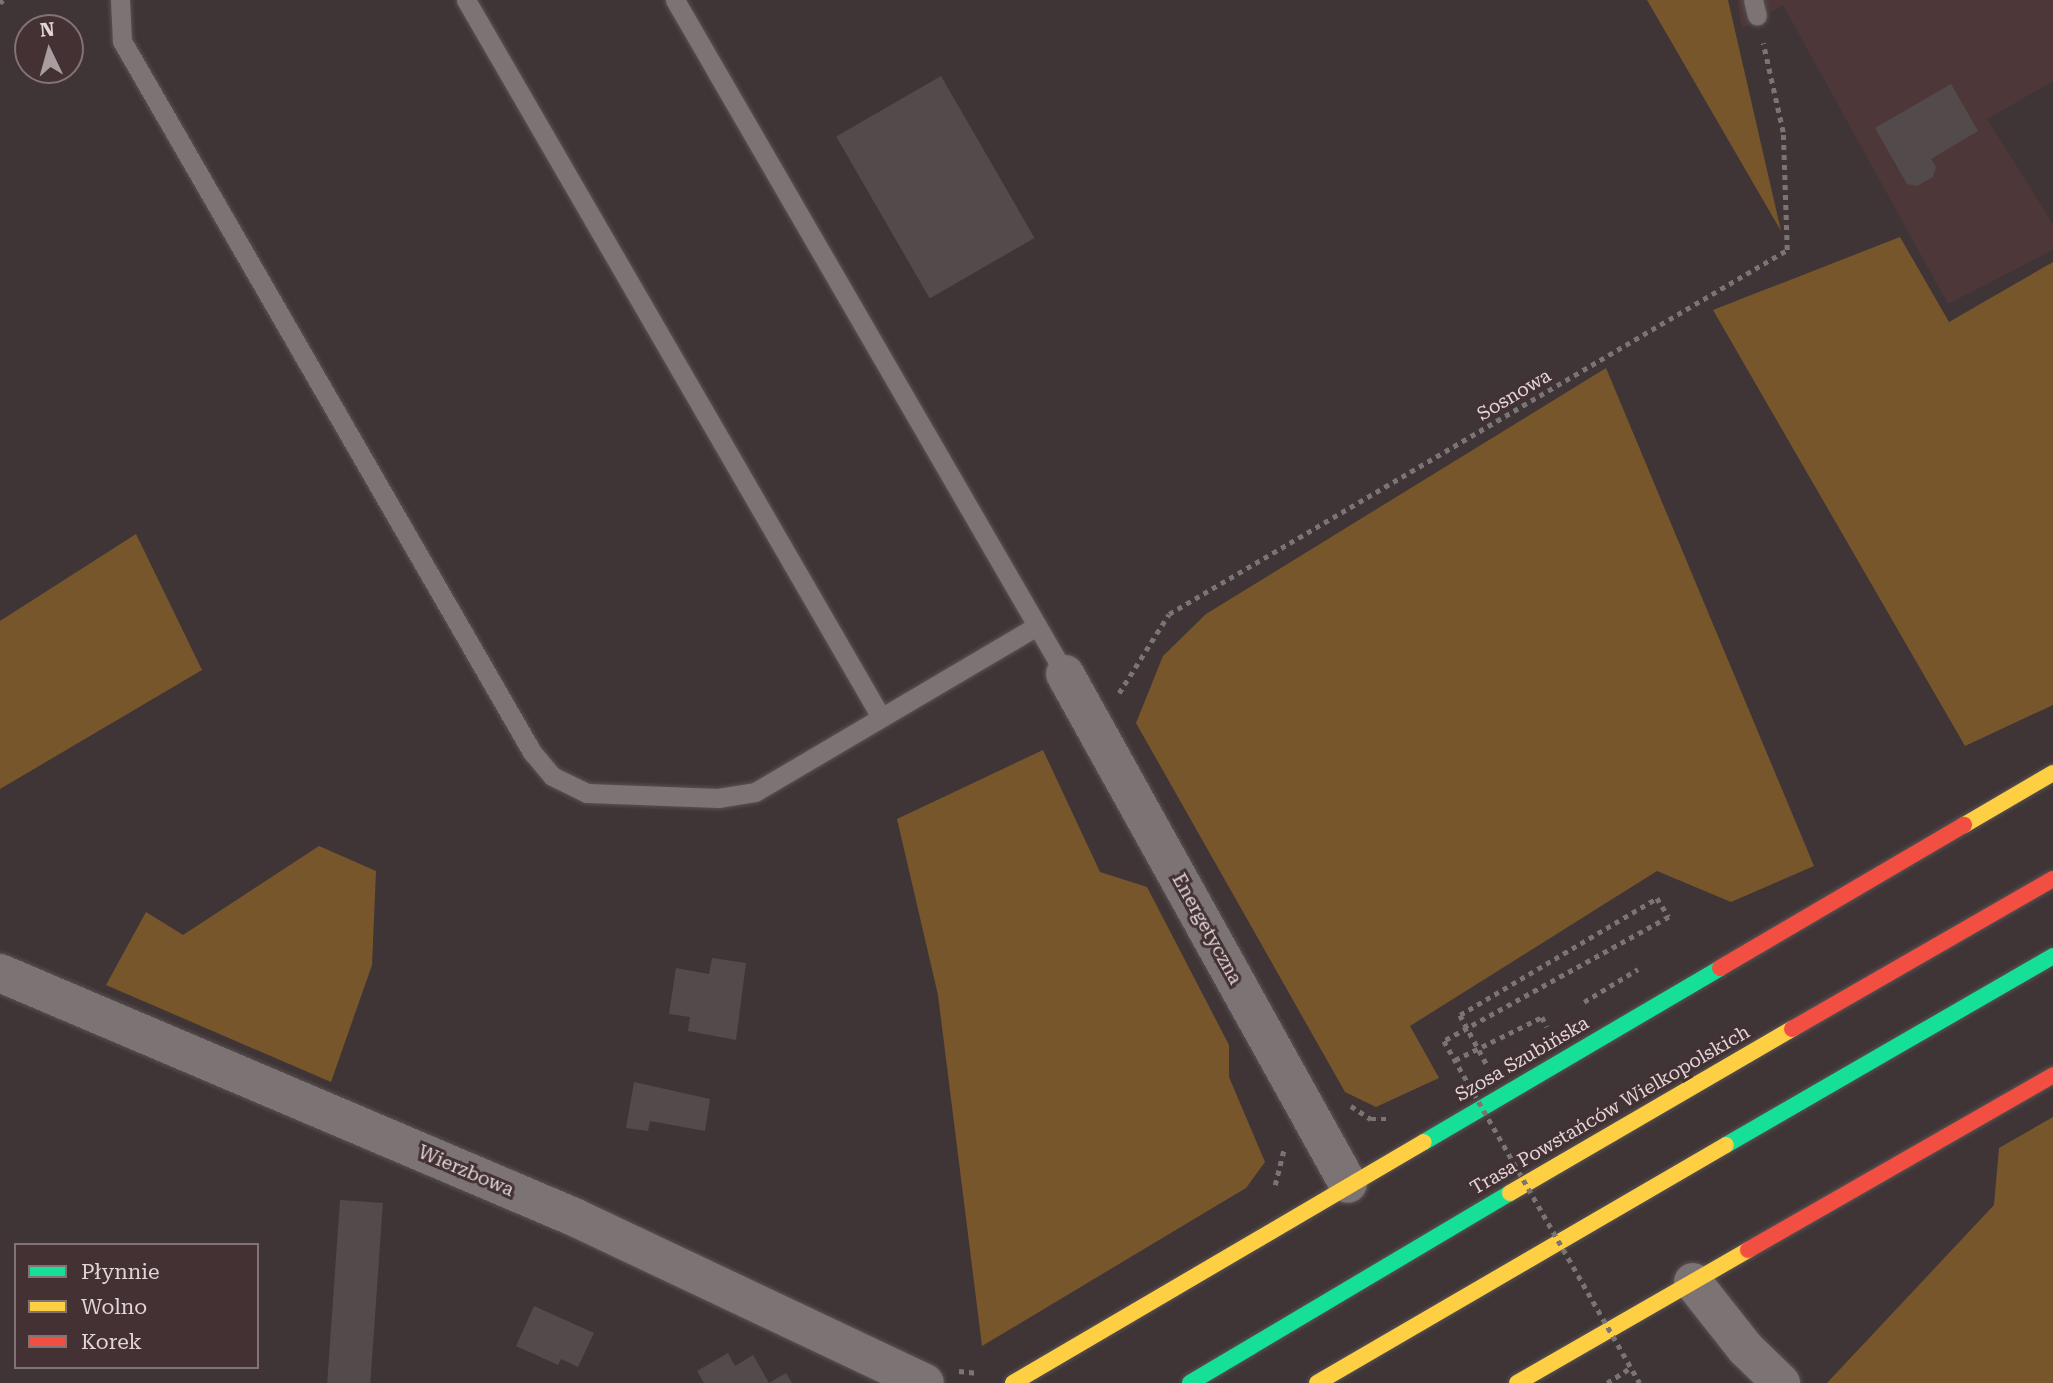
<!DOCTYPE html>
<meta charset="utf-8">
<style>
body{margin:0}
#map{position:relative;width:2053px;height:1383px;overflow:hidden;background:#3f3536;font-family:"Roboto Serif",serif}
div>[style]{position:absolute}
.built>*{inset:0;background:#4e3739}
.forest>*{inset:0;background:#78562c}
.building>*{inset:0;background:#534b4b;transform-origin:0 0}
.path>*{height:4.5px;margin-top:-2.25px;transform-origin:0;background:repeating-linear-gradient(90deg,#7b7475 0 5px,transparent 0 10px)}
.roads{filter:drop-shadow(0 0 2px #5a5253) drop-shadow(0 0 2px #5a5253)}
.lane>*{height:19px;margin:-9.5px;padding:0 9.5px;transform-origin:9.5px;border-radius:9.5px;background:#7b7374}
.street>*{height:38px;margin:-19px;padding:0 19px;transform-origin:19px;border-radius:19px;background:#7b7374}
.fast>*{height:16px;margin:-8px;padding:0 8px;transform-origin:8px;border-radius:8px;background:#16e098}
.slow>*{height:16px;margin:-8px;padding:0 8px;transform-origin:8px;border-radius:8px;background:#ffcf43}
.jam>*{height:16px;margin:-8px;padding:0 8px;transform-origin:8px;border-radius:8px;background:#f24e42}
.path-bridge>*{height:4.5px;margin-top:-2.25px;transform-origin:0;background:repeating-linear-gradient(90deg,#7b7475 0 5px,transparent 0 10px)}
span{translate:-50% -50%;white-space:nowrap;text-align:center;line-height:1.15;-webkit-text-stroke:6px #433133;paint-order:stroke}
.street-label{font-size:19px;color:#e1d5d7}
.legend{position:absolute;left:14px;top:1243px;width:245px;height:126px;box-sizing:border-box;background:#433133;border:2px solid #827375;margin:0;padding:9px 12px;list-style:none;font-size:21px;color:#e1d5d7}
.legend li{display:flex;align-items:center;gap:14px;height:35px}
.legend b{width:35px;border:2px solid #827375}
.north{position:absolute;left:14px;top:14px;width:70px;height:70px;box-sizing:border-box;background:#433133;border:2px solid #827375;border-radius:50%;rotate:355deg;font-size:19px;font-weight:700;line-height:28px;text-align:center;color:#e1d5d7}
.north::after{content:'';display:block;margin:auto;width:24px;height:32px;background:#a89d9f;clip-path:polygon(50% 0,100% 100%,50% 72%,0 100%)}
</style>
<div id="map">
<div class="built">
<div style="clip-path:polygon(1737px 0,2053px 0,2053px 81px,1987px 119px,2053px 224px,2053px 250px,1948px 304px,1783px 5px,1742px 29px)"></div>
</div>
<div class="forest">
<div style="clip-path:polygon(1647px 0,1728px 0,1781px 231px)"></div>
<div style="clip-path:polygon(1900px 237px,1949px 322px,2053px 262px,2053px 705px,1965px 746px,1713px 310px)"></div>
<div style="clip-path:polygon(1606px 368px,1814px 866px,1731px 902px,1657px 871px,1410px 1026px,1439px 1078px,1376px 1107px,1345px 1092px,1136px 723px,1163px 656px,1206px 614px)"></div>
<div style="clip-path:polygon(136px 534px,202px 670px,0 789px,0 621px)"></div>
<div style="clip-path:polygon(1043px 750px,1100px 872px,1147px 887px,1229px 1045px,1229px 1077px,1265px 1162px,1246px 1188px,982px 1346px,938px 995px,897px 819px)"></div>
<div style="clip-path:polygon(319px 846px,376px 871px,372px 965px,331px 1082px,106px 985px,146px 912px,183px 935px)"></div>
<div style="clip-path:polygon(2053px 1117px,2053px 1383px,1827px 1383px,1994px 1205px,1999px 1148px)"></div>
</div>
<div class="building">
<div style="left:941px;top:76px;width:187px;height:121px;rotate:60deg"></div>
<div style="clip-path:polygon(1951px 84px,1978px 131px,1931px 159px,1936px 167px,1933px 177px,1917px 186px,1907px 184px,1875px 128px)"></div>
<div style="clip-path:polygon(712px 958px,746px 963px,736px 1040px,688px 1031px,690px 1017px,669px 1014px,676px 968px,709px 974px)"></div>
<div style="clip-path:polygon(634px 1082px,710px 1099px,705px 1131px,650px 1121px,648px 1131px,626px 1128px)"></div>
<div style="left:340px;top:1200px;width:43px;height:184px;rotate:4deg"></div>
<div style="clip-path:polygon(534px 1306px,594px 1333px,578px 1367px,561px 1359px,558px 1365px,516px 1346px)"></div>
<div style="clip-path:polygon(728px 1353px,735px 1366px,753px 1355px,769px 1383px,786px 1373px,792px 1383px,704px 1383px,697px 1371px)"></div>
</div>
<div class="path">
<div style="left:0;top:3px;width:4px;rotate:-45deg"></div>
<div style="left:1119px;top:693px;width:93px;rotate:-57.7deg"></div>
<div style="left:1169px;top:614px;width:717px;rotate:-30.5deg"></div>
<div style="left:1787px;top:250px;width:118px;rotate:-91.9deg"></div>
<div style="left:1783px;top:132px;width:91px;rotate:-102.7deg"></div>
<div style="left:1584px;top:1002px;width:63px;rotate:-31.4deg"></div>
<div style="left:1460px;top:1015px;width:55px;rotate:61.6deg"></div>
<div style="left:1455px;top:1060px;width:97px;rotate:-26.3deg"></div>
<div style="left:1542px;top:1017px;width:11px;rotate:63deg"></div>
<div style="left:1351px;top:1106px;width:24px;rotate:33deg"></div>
<div style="left:1371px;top:1119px;width:16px"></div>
<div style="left:1275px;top:1185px;width:36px;rotate:-76deg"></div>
<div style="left:959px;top:1371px;width:19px;rotate:6deg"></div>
<div style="left:1607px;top:1383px;width:30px;rotate:-33deg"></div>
</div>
<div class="roads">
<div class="lane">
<div style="left:120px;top:0;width:41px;rotate:87.2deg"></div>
<div style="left:122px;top:41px;width:821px;rotate:60.03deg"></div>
<div style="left:532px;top:752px;width:31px;rotate:50deg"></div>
<div style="left:552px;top:776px;width:39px;rotate:26deg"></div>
<div style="left:587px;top:793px;width:131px;rotate:2.2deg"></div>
<div style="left:718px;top:798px;width:37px;rotate:-9deg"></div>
<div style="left:755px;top:792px;width:327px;rotate:-30.5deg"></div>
<div style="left:466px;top:0;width:828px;rotate:59.94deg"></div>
<div style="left:675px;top:0;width:779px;rotate:59.94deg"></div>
<div style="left:1753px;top:0;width:16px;rotate:76deg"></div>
</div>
<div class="street">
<div style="left:1065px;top:674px;width:583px;rotate:60.97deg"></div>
<div style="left:0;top:973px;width:624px;rotate:23.03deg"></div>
<div style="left:574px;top:1217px;width:388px;rotate:25.3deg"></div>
<div style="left:1693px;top:1282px;width:85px;rotate:51.7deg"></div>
<div style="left:1746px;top:1349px;width:49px;rotate:44.2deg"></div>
</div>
<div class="fast">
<div style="left:1424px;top:1142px;width:343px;rotate:-30.4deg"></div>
<div style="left:1726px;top:1145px;width:378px;rotate:-30deg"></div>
<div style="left:1190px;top:1383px;width:372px;rotate:-30.7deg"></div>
</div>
<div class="slow">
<div style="left:1964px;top:825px;width:103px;rotate:-30.3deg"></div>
<div style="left:1510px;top:1193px;width:326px;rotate:-30.2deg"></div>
<div style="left:1013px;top:1383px;width:476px;rotate:-30.4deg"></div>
<div style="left:1317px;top:1383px;width:473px;rotate:-30.2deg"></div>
<div style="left:1517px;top:1383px;width:267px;rotate:-29.9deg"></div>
</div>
<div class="jam">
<div style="left:1720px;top:968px;width:283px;rotate:-30.4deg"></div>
<div style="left:1792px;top:1029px;width:301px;rotate:-29.9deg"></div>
<div style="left:1748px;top:1250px;width:352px;rotate:-29.8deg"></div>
</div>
</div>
<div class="path-bridge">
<div style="left:1460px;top:1015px;width:229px;rotate:-30.7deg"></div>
<div style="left:1657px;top:898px;width:22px;rotate:58deg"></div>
<div style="left:1669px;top:917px;width:257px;rotate:151.1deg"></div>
<div style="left:1444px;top:1041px;width:394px;rotate:60.2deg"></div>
</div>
<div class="street-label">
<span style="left:1514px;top:395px;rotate:-31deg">Sosnowa</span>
<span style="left:1207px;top:929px;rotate:61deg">Energetyczna</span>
<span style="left:1522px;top:1059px;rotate:-30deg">Szosa Szubińska</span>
<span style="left:1610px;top:1110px;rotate:-30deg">Trasa Powstańców Wielkopolskich</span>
<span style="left:466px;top:1171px;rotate:23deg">Wierzbowa</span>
</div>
<ul class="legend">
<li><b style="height:9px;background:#16e098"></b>Płynnie</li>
<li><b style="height:9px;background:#ffcf43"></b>Wolno</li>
<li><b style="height:9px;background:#f24e42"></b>Korek</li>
</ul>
<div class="north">N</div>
</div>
